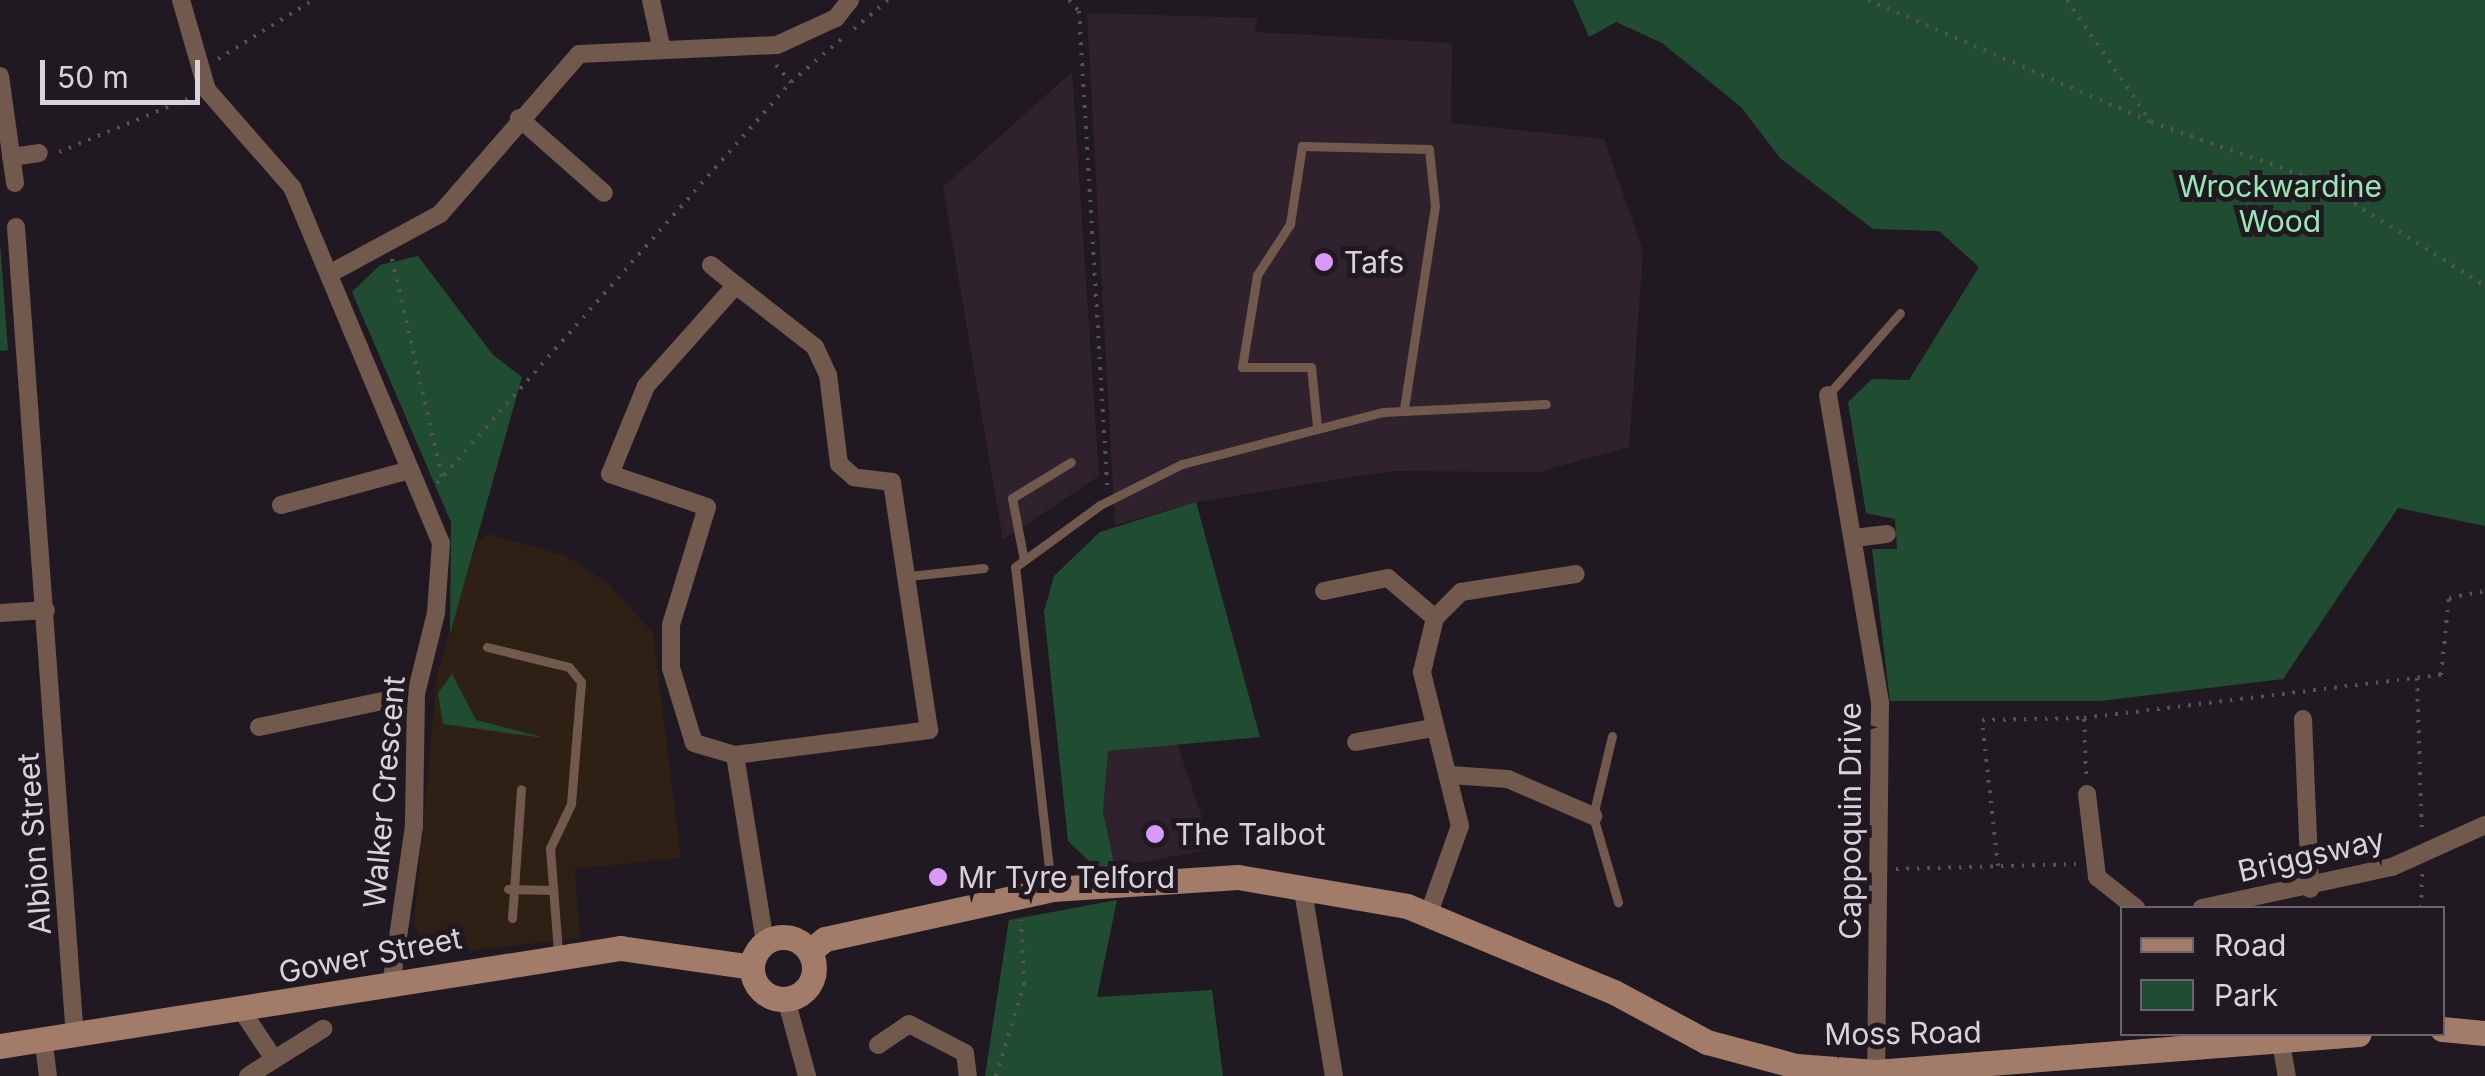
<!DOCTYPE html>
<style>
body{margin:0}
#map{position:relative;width:2485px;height:1076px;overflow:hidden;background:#211922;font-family:Inter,sans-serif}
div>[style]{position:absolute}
.commercial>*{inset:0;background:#2f222d}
.industrial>*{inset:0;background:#2e2014}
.green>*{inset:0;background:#204d31}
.path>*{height:4px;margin-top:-2px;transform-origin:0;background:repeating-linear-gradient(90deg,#59515a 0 2.5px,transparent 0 10.5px)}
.lane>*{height:9px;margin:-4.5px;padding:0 4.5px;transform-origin:4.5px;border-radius:4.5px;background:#71594d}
.street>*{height:18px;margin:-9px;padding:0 9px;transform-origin:9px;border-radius:9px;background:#71594d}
.secondary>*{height:25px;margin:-12.5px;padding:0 12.5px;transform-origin:12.5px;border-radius:12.5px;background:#a27b69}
.secondary>.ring{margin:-12.5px;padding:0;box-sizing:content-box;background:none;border:25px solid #a27b69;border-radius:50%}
.dots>*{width:28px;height:28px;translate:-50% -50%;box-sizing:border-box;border:5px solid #211922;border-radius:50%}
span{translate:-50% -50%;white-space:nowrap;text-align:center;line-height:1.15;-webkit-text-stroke:10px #211922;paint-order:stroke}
.park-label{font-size:30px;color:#96e9b1}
.poi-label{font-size:30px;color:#d8d3d9}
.left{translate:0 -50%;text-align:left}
.street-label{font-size:30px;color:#d8d3d9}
.legend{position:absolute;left:2120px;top:906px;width:325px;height:130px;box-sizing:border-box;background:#211922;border:2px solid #6a636b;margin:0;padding:12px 18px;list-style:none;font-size:30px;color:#d8d3d9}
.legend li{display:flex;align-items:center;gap:20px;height:50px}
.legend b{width:50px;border:2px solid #6a636b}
.scale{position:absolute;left:40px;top:60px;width:160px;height:45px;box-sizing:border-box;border:5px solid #d8d3d9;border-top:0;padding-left:12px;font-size:30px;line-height:35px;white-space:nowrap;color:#d8d3d9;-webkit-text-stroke:8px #211922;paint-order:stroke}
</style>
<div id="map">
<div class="commercial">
<div style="clip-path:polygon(1087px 13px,1257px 18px,1255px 32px,1452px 43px,1451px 123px,1604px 139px,1643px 251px,1629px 447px,1539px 472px,1392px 471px,1196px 502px,1115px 525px)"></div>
<div style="clip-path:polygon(1072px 72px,1099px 476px,1003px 540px,943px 187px)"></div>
<div style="clip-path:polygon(1177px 744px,1213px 849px,1115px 867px,1103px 812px,1108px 751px)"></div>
</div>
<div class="industrial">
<div style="clip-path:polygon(488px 534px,566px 556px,609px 584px,653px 633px,681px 858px,575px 869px,580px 938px,431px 955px,414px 924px,437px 674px,477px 541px)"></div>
</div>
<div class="green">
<div style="clip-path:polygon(1573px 0,2485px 0,2485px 526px,2398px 508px,2283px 679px,2100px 701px,1890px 701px,1872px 549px,1897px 549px,1895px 519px,1866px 513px,1848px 402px,1872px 379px,1909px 380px,1979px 267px,1939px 231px,1873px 229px,1780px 158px,1741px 107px,1662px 43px,1616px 22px,1589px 37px)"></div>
<div style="clip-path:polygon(0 243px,8px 350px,0 351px)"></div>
<div style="clip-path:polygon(418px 256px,493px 355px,522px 377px,450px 634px,451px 522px,352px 292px,380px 265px)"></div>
<div style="clip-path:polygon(1196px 502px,1260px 737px,1108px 751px,1103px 812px,1115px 867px,1096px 868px,1068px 841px,1044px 612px,1054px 576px,1100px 532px)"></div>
<div style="clip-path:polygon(452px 674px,476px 720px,545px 738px,443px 724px,438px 693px)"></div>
<div style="clip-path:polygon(1117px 900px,1097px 997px,1212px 990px,1223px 1076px,985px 1076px,1009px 920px)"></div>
</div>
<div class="path">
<div style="left:1069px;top:0;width:15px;rotate:48deg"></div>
<div style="left:1079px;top:11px;width:477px;rotate:86.6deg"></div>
<div style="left:1868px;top:0;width:308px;rotate:23.3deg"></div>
<div style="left:2151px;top:122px;width:178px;rotate:19.4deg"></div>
<div style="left:2319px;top:181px;width:196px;rotate:32.3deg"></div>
<div style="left:2067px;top:0;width:148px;rotate:55.5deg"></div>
<div style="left:854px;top:29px;width:45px;rotate:-40.5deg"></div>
<div style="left:218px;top:59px;width:112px;rotate:-31.8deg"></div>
<div style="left:776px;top:65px;width:23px;rotate:49deg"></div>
<div style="left:791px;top:82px;width:72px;rotate:-40.5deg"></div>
<div style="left:59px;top:152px;width:144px;rotate:-22.5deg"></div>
<div style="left:392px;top:259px;width:224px;rotate:77.1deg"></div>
<div style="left:437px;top:483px;width:535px;rotate:-48.56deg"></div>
<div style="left:2417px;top:678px;width:156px;rotate:88.2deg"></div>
<div style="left:2086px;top:774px;width:56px;rotate:-92deg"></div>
<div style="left:2084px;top:718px;width:360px;rotate:-6.9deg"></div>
<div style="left:2441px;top:675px;width:77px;rotate:-84.1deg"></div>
<div style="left:2449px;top:598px;width:37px;rotate:-11deg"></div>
<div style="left:1998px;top:866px;width:147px;rotate:-96.3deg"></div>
<div style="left:1982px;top:720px;width:102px;rotate:-1.1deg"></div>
<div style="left:1896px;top:869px;width:180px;rotate:-1.6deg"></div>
<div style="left:2421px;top:908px;width:35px;rotate:-88deg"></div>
<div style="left:996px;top:1076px;width:96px;rotate:-73.1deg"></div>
<div style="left:1024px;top:984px;width:64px;rotate:-92.7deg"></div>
</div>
<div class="lane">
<div style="left:1828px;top:395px;width:109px;rotate:-48.7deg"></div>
<div style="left:1317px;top:426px;width:59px;rotate:-95.8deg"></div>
<div style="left:1311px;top:367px;width:69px;rotate:180deg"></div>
<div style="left:1242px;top:367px;width:93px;rotate:-80.7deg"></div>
<div style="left:1257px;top:275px;width:61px;rotate:-57.1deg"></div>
<div style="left:1290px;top:224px;width:79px;rotate:-81.3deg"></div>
<div style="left:1302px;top:146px;width:127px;rotate:1.4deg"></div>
<div style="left:1429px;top:149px;width:57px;rotate:84deg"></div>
<div style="left:1435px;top:206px;width:205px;rotate:98.7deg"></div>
<div style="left:1024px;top:560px;width:63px;rotate:-101deg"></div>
<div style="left:1012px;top:498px;width:69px;rotate:-31.4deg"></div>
<div style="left:909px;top:576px;width:75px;rotate:-6.1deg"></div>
<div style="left:487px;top:647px;width:84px;rotate:13.7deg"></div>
<div style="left:569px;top:667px;width:19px;rotate:51deg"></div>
<div style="left:581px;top:682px;width:122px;rotate:94.7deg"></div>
<div style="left:571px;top:804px;width:49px;rotate:115.5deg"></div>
<div style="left:550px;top:848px;width:105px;rotate:85.6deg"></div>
<div style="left:1612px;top:736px;width:82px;rotate:103.4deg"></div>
<div style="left:1593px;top:816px;width:90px;rotate:73.8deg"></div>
<div style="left:1051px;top:886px;width:321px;rotate:-96.4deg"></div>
<div style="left:1015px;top:567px;width:105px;rotate:-36.1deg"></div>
<div style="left:1100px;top:505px;width:92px;rotate:-26.6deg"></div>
<div style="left:1182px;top:464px;width:208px;rotate:-14.5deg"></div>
<div style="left:1383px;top:412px;width:163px;rotate:-2.8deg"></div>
<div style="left:508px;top:889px;width:45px;rotate:1.3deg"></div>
<div style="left:512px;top:918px;width:129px;rotate:-86deg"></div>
</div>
<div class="street">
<div style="left:181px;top:0;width:94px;rotate:73.9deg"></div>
<div style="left:207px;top:90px;width:129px;rotate:48.8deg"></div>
<div style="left:292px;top:187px;width:386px;rotate:67.3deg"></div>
<div style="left:441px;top:543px;width:70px;rotate:94.1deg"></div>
<div style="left:436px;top:613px;width:83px;rotate:103.9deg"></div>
<div style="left:416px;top:694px;width:132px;rotate:90.9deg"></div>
<div style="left:414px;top:826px;width:154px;rotate:98.2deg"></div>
<div style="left:651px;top:0;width:47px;rotate:77.7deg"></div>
<div style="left:0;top:76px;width:108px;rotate:82deg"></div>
<div style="left:519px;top:118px;width:113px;rotate:41.4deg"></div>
<div style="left:11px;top:157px;width:28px;rotate:-8deg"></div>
<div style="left:16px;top:227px;width:813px;rotate:85.84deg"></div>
<div style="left:711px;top:265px;width:32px;rotate:39deg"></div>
<div style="left:736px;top:285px;width:135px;rotate:131.7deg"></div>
<div style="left:646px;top:386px;width:95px;rotate:112.2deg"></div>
<div style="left:610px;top:474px;width:102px;rotate:18.8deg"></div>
<div style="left:707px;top:507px;width:123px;rotate:107deg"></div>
<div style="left:671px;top:625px;width:43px;rotate:90deg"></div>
<div style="left:671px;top:668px;width:78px;rotate:73deg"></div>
<div style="left:694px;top:743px;width:43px;rotate:16.3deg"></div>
<div style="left:735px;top:755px;width:189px;rotate:80.9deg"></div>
<div style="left:329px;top:274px;width:126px;rotate:-28.4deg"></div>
<div style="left:440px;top:214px;width:212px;rotate:-49deg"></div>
<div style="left:579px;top:54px;width:198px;rotate:-2.6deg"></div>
<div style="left:777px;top:45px;width:65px;rotate:-24.6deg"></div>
<div style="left:836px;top:18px;width:23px;rotate:-52deg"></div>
<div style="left:1828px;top:395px;width:313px;rotate:80.4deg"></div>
<div style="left:1880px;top:704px;width:368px;rotate:90.6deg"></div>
<div style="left:281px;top:505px;width:134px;rotate:-15.2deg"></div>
<div style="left:1854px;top:538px;width:33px;rotate:-7deg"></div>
<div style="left:1324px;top:591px;width:65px;rotate:-11.5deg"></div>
<div style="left:1388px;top:578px;width:62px;rotate:40.4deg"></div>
<div style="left:0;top:613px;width:46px;rotate:-3.7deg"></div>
<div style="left:2303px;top:719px;width:170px;rotate:87.6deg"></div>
<div style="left:259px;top:727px;width:160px;rotate:-11.9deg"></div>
<div style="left:1356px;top:742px;width:77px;rotate:-10.4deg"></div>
<div style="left:735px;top:755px;width:196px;rotate:-7.3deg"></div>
<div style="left:929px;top:730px;width:251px;rotate:-98.5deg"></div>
<div style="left:892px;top:482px;width:38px;rotate:-173deg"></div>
<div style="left:854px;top:477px;width:20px;rotate:-139deg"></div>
<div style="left:839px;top:464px;width:90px;rotate:-97deg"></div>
<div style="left:828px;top:375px;width:31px;rotate:-115deg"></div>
<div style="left:815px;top:347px;width:100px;rotate:-141.9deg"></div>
<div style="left:1450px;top:775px;width:58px;rotate:3.9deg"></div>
<div style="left:1508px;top:779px;width:93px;rotate:23.5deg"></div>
<div style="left:2087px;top:794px;width:84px;rotate:83.1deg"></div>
<div style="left:2097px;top:877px;width:50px;rotate:38.5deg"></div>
<div style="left:1302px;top:885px;width:194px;rotate:80.5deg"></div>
<div style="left:2202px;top:908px;width:194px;rotate:-12.2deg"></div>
<div style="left:2392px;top:867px;width:102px;rotate:-24.3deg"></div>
<div style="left:1429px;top:913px;width:92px;rotate:-70.4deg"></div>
<div style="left:1460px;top:826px;width:159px;rotate:-103.9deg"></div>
<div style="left:1422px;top:672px;width:56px;rotate:-76.5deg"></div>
<div style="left:1435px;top:618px;width:37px;rotate:-45deg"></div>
<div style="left:1461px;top:592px;width:116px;rotate:-8.9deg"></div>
<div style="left:786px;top:999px;width:80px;rotate:74.7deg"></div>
<div style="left:242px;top:1011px;width:58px;rotate:56.3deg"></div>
<div style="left:2281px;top:1043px;width:34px;rotate:80deg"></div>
<div style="left:44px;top:1044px;width:32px;rotate:83deg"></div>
<div style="left:878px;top:1045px;width:37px;rotate:-34deg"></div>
<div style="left:909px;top:1024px;width:63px;rotate:27.4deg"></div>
<div style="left:965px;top:1053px;width:23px;rotate:83deg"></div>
<div style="left:248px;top:1076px;width:89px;rotate:-32.1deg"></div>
</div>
<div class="secondary">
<div class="ring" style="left:752px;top:937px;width:37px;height:37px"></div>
<div style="left:810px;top:951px;width:19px;rotate:-39deg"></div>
<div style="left:825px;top:939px;width:232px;rotate:-12.4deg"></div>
<div style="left:1052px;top:889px;width:186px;rotate:-3.7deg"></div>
<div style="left:1238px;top:877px;width:171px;rotate:9.7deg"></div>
<div style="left:1407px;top:906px;width:224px;rotate:22.6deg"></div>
<div style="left:1614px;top:992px;width:106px;rotate:28.3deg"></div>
<div style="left:1707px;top:1042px;width:92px;rotate:15.1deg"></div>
<div style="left:1796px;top:1066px;width:80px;rotate:4.3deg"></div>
<div style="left:1876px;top:1072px;width:484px;rotate:-4.5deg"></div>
<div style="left:2442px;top:1029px;width:43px;rotate:5.3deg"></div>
<div style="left:0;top:1046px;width:628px;rotate:-8.98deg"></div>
<div style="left:620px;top:948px;width:133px;rotate:8.2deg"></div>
</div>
<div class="dots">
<div style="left:1324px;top:262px;background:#d99af7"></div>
<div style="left:1155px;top:834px;background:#d99af7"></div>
<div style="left:938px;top:877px;background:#d99af7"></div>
</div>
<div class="park-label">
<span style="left:2280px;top:203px">Wrockwardine<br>Wood</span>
</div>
<div class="poi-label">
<span class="left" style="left:1344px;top:262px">Tafs</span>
<span class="left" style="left:1175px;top:834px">The Talbot</span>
<span class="left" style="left:958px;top:877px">Mr Tyre Telford</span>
</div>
<div class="street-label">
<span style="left:384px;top:792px;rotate:-85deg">Walker Crescent</span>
<span style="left:1850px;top:821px;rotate:-90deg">Cappoquin Drive</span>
<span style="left:34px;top:844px;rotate:-94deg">Albion Street</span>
<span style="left:2311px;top:855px;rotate:-13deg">Briggsway</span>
<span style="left:370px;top:955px;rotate:-11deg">Gower Street</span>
<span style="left:1903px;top:1033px;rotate:-1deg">Moss Road</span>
</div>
<ul class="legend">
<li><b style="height:12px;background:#a27b69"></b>Road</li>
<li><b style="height:28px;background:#204d31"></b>Park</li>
</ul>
<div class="scale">50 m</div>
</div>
